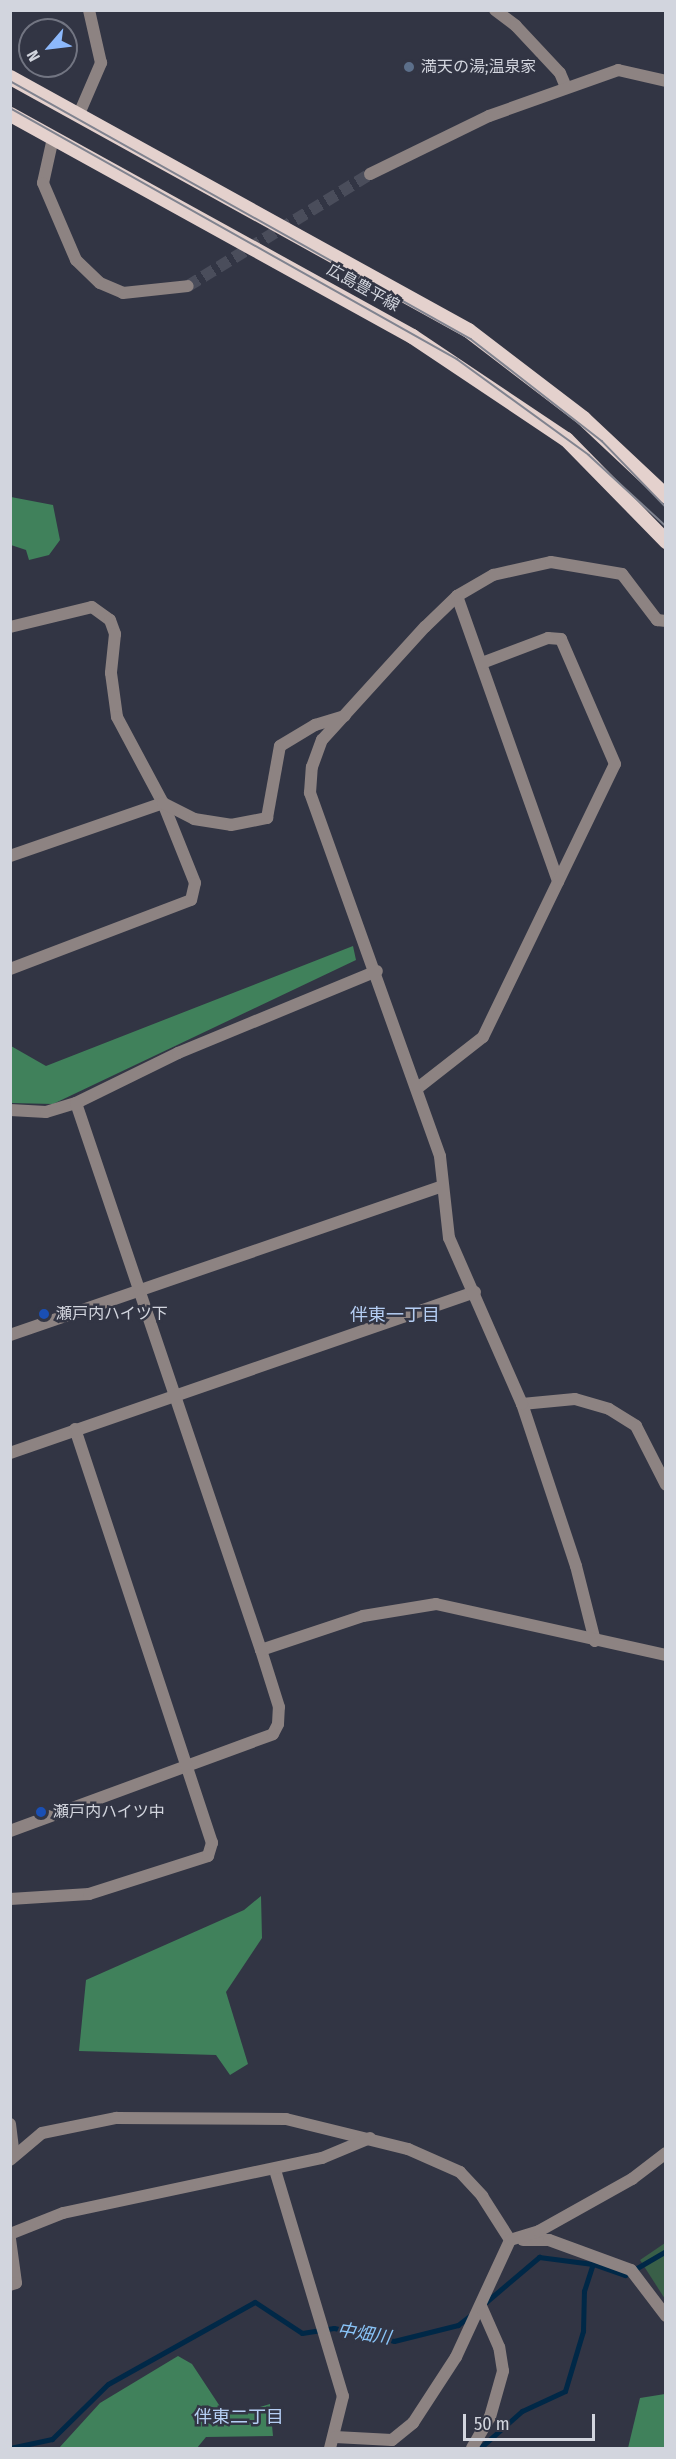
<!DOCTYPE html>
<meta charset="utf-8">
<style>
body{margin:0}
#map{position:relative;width:676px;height:2459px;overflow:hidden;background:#323544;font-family:"Fira Sans Condensed","Noto Sans JP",sans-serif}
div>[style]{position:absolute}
.green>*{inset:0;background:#395f48}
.forest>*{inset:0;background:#40815b}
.stream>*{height:5px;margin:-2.5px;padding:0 2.5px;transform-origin:2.5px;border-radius:2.5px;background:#002847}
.street-tunnel>*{height:12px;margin-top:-6px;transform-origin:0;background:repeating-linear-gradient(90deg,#4a4d5b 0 12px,transparent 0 18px)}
.street>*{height:12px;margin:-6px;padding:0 6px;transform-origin:6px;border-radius:6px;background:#8d8382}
.primary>*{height:15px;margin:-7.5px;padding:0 7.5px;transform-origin:7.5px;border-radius:7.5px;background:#e4d1cd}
.tram>*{height:1.5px;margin:-0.75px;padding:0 0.75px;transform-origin:0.75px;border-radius:0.75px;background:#80838f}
.dots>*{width:16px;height:16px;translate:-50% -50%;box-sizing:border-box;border:3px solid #323544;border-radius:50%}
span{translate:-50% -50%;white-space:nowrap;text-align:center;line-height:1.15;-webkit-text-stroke:5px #323544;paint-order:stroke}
.poi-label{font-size:16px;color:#d2d5de}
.left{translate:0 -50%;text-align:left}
.street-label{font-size:16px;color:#d2d5de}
.neighbourhood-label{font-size:18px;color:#b5cef4}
.water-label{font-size:18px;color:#8ac5f9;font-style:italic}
.frame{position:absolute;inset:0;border:12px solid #d2d5de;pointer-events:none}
.north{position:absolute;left:18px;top:18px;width:60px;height:60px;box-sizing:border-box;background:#323544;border:2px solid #727582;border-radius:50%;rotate:242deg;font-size:16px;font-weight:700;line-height:24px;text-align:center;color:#d2d5de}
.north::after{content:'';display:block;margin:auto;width:21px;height:27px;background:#8db9fc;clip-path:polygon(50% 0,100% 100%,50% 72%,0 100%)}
.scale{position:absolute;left:463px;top:2414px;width:132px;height:27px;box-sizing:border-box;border:3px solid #d2d5de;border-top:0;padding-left:8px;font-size:18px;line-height:21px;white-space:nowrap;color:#d2d5de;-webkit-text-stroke:4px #323544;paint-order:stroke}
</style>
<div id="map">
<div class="green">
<div style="clip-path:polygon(665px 2243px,665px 2299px,640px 2260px)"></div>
</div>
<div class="forest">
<div style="clip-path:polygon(11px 497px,53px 505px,60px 540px,49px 555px,29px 560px,26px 550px,11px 545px)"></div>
<div style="clip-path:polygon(353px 946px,356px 960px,53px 1104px,11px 1103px,11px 1046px,46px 1066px)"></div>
<div style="clip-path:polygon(261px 1896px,262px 1938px,226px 1992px,248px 2064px,230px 2075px,216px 2055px,79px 2051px,86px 1980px,244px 1910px)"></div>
<div style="clip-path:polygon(178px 2356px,192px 2364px,221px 2408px,239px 2413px,270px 2404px,273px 2436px,206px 2437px,197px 2448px,59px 2448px,100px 2403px)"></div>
<div style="clip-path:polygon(665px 2394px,665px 2448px,628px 2448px,640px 2398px)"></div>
</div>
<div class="stream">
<div style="left:486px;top:2302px;width:70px;rotate:-40.3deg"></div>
<div style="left:539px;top:2257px;width:54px;rotate:7.4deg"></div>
<div style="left:593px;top:2264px;width:34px;rotate:19deg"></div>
<div style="left:625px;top:2275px;width:48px;rotate:-30.3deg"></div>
<div style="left:10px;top:2448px;width:43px;rotate:-12.1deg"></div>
<div style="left:52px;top:2439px;width:78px;rotate:-44.5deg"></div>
<div style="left:108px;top:2384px;width:168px;rotate:-29.2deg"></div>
<div style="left:255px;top:2302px;width:56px;rotate:33.4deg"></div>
<div style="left:302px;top:2333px;width:32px;rotate:-9deg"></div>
<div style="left:334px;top:2328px;width:61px;rotate:12.2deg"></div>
<div style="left:394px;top:2341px;width:66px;rotate:-14deg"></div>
<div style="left:458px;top:2325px;width:18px;rotate:-38deg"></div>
<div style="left:480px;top:2448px;width:56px;rotate:-41.4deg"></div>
<div style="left:522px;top:2411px;width:47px;rotate:-24.9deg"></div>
<div style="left:565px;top:2391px;width:63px;rotate:-73.3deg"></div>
<div style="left:583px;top:2331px;width:40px;rotate:-88.6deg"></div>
<div style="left:584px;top:2291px;width:28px;rotate:-72deg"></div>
</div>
<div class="street-tunnel">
<div style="left:188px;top:286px;width:214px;rotate:-31.6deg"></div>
</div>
<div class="street">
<div style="left:495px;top:10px;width:26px;rotate:37deg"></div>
<div style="left:516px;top:26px;width:64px;rotate:46.9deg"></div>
<div style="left:560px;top:73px;width:15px;rotate:67deg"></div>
<div style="left:79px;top:114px;width:56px;rotate:-66.7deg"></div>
<div style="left:101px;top:63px;width:54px;rotate:-102.8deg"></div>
<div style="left:53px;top:138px;width:46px;rotate:102.5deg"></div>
<div style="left:43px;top:183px;width:84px;rotate:66.8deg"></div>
<div style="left:76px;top:260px;width:33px;rotate:44deg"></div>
<div style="left:100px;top:283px;width:25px;rotate:23deg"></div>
<div style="left:123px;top:293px;width:65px;rotate:-6.1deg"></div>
<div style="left:370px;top:174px;width:132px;rotate:-26deg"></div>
<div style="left:489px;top:116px;width:137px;rotate:-19.6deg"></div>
<div style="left:618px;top:70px;width:49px;rotate:12.9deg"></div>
<div style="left:457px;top:596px;width:303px;rotate:70.5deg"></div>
<div style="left:10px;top:627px;width:84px;rotate:-13.7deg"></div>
<div style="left:92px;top:607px;width:22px;rotate:36deg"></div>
<div style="left:110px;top:620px;width:15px;rotate:70deg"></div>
<div style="left:115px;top:634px;width:39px;rotate:96deg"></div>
<div style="left:111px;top:673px;width:44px;rotate:82.2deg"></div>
<div style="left:117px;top:717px;width:98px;rotate:61.9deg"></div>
<div style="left:163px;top:803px;width:86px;rotate:68.2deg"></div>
<div style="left:195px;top:883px;width:17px;rotate:103deg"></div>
<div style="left:191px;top:900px;width:194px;rotate:159.1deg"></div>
<div style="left:10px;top:856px;width:162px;rotate:-19.1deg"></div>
<div style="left:163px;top:803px;width:35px;rotate:27deg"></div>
<div style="left:194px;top:819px;width:37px;rotate:9deg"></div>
<div style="left:231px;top:825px;width:37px;rotate:-11deg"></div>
<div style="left:267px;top:818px;width:73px;rotate:-79.8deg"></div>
<div style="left:280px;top:746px;width:41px;rotate:-31deg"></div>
<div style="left:315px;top:725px;width:31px;rotate:-17deg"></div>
<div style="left:419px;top:1087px;width:81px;rotate:-38deg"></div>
<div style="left:483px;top:1037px;width:303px;rotate:-64.2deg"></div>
<div style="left:615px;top:764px;width:136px;rotate:-113.4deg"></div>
<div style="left:561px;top:639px;width:13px;rotate:-176deg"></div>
<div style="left:548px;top:638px;width:71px;rotate:159.3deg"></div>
<div style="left:10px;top:1110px;width:36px;rotate:3deg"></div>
<div style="left:46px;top:1112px;width:31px;rotate:-17deg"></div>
<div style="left:76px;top:1103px;width:114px;rotate:-26.1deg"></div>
<div style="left:178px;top:1053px;width:215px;rotate:-22.4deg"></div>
<div style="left:10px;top:1335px;width:455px;rotate:-19deg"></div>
<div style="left:522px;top:1404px;width:53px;rotate:-5.4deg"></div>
<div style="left:575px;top:1399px;width:35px;rotate:16deg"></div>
<div style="left:609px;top:1409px;width:32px;rotate:32deg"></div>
<div style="left:636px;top:1426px;width:66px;rotate:63deg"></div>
<div style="left:10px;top:1453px;width:492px;rotate:-19.1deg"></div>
<div style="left:595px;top:1641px;width:77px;rotate:-104.2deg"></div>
<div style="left:576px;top:1566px;width:171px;rotate:-108.4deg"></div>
<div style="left:522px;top:1404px;width:181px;rotate:-113.7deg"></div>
<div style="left:449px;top:1238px;width:82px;rotate:-96.3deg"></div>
<div style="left:440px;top:1156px;width:386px;rotate:-109.7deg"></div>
<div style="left:310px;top:793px;width:26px;rotate:-86deg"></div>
<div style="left:312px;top:767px;width:29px;rotate:-70deg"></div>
<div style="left:322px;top:740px;width:153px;rotate:-47.7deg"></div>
<div style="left:425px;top:627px;width:45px;rotate:-44.1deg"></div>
<div style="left:457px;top:596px;width:42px;rotate:-30.3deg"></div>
<div style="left:493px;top:575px;width:59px;rotate:-12.6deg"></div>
<div style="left:551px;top:562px;width:72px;rotate:9.6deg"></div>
<div style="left:622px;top:574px;width:58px;rotate:52.7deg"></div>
<div style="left:657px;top:620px;width:9px;rotate:6deg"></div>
<div style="left:261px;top:1650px;width:108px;rotate:-18.4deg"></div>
<div style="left:363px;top:1616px;width:74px;rotate:-9.3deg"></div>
<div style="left:436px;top:1604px;width:236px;rotate:12.5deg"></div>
<div style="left:10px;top:1831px;width:280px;rotate:-20.2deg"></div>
<div style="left:273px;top:1734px;width:11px;rotate:-63deg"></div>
<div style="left:278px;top:1724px;width:17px;rotate:-87deg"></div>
<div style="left:279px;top:1707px;width:60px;rotate:-107.5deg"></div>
<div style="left:261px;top:1650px;width:577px;rotate:-108.69deg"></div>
<div style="left:10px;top:1899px;width:79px;rotate:-3.6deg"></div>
<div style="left:89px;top:1894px;width:125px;rotate:-17.7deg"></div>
<div style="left:208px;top:1856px;width:14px;rotate:-73deg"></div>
<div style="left:212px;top:1843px;width:436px;rotate:-108.3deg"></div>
<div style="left:10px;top:2124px;width:32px;rotate:83deg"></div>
<div style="left:10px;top:2160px;width:42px;rotate:-40.2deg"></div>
<div style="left:42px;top:2133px;width:76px;rotate:-11.5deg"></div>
<div style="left:116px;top:2118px;width:170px;rotate:0.3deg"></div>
<div style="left:286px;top:2119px;width:126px;rotate:13.8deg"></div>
<div style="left:408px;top:2149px;width:57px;rotate:23.9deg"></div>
<div style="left:460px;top:2172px;width:33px;rotate:47deg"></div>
<div style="left:482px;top:2196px;width:52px;rotate:57.5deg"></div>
<div style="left:275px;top:2170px;width:236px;rotate:73.3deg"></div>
<div style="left:343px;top:2396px;width:54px;rotate:104deg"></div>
<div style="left:10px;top:2234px;width:57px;rotate:-21.6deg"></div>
<div style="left:63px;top:2213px;width:265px;rotate:-12deg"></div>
<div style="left:322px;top:2158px;width:52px;rotate:-22.6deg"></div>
<div style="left:10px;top:2239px;width:44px;rotate:82.2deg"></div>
<div style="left:16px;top:2283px;width:6px;rotate:162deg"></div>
<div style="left:523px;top:2240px;width:26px"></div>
<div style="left:549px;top:2240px;width:87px;rotate:20.1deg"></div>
<div style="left:631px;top:2270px;width:58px;rotate:52.7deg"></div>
<div style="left:335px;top:2437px;width:57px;rotate:3deg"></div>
<div style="left:392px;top:2440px;width:27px;rotate:-39deg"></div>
<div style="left:413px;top:2423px;width:79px;rotate:-56.9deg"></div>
<div style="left:456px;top:2357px;width:129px;rotate:-65.2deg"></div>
<div style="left:510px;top:2240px;width:30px;rotate:-17deg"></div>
<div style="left:539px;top:2231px;width:107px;rotate:-29.2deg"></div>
<div style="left:632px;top:2179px;width:43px;rotate:-37.4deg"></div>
<div style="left:472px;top:2448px;width:36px;rotate:-60deg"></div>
<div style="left:490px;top:2417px;width:48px;rotate:-74.2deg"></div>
<div style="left:503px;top:2371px;width:24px;rotate:-99deg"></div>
<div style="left:499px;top:2347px;width:45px;rotate:-113.7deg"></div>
</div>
<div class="primary">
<div style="left:10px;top:77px;width:523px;rotate:28.92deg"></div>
<div style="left:468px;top:330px;width:145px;rotate:37.4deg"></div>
<div style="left:583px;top:418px;width:114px;rotate:43.2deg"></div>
<div style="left:10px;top:114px;width:459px;rotate:28.9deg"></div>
<div style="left:412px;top:336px;width:185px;rotate:33.8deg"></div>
<div style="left:566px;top:439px;width:143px;rotate:45.6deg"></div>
</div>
<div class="tram">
<div style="left:10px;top:81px;width:528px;rotate:29.23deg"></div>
<div style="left:471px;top:339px;width:166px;rotate:37.9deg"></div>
<div style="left:602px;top:441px;width:92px;rotate:45.9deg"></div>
<div style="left:10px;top:108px;width:513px;rotate:29.32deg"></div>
<div style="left:457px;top:359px;width:163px;rotate:36deg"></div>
<div style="left:589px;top:455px;width:105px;rotate:42.7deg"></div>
</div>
<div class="dots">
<div style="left:409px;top:67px;background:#5c6f8a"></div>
<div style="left:44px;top:1314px;background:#1a4fb4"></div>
<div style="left:41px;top:1812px;background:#1a4fb4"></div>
</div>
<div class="poi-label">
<span class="left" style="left:421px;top:67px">満天の湯;温泉家</span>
<span class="left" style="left:56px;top:1314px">瀬戸内ハイツ下</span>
<span class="left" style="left:53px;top:1812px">瀬戸内ハイツ中</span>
</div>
<div class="street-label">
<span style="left:363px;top:288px;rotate:29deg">広島豊平線</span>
</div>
<div class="neighbourhood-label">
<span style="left:395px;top:1315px">伴東一丁目</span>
<span style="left:239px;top:2417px">伴東二丁目</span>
</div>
<div class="water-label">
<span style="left:364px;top:2334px;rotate:9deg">中畑川</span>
</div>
<div class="frame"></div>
<div class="north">N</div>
<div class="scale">50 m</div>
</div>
